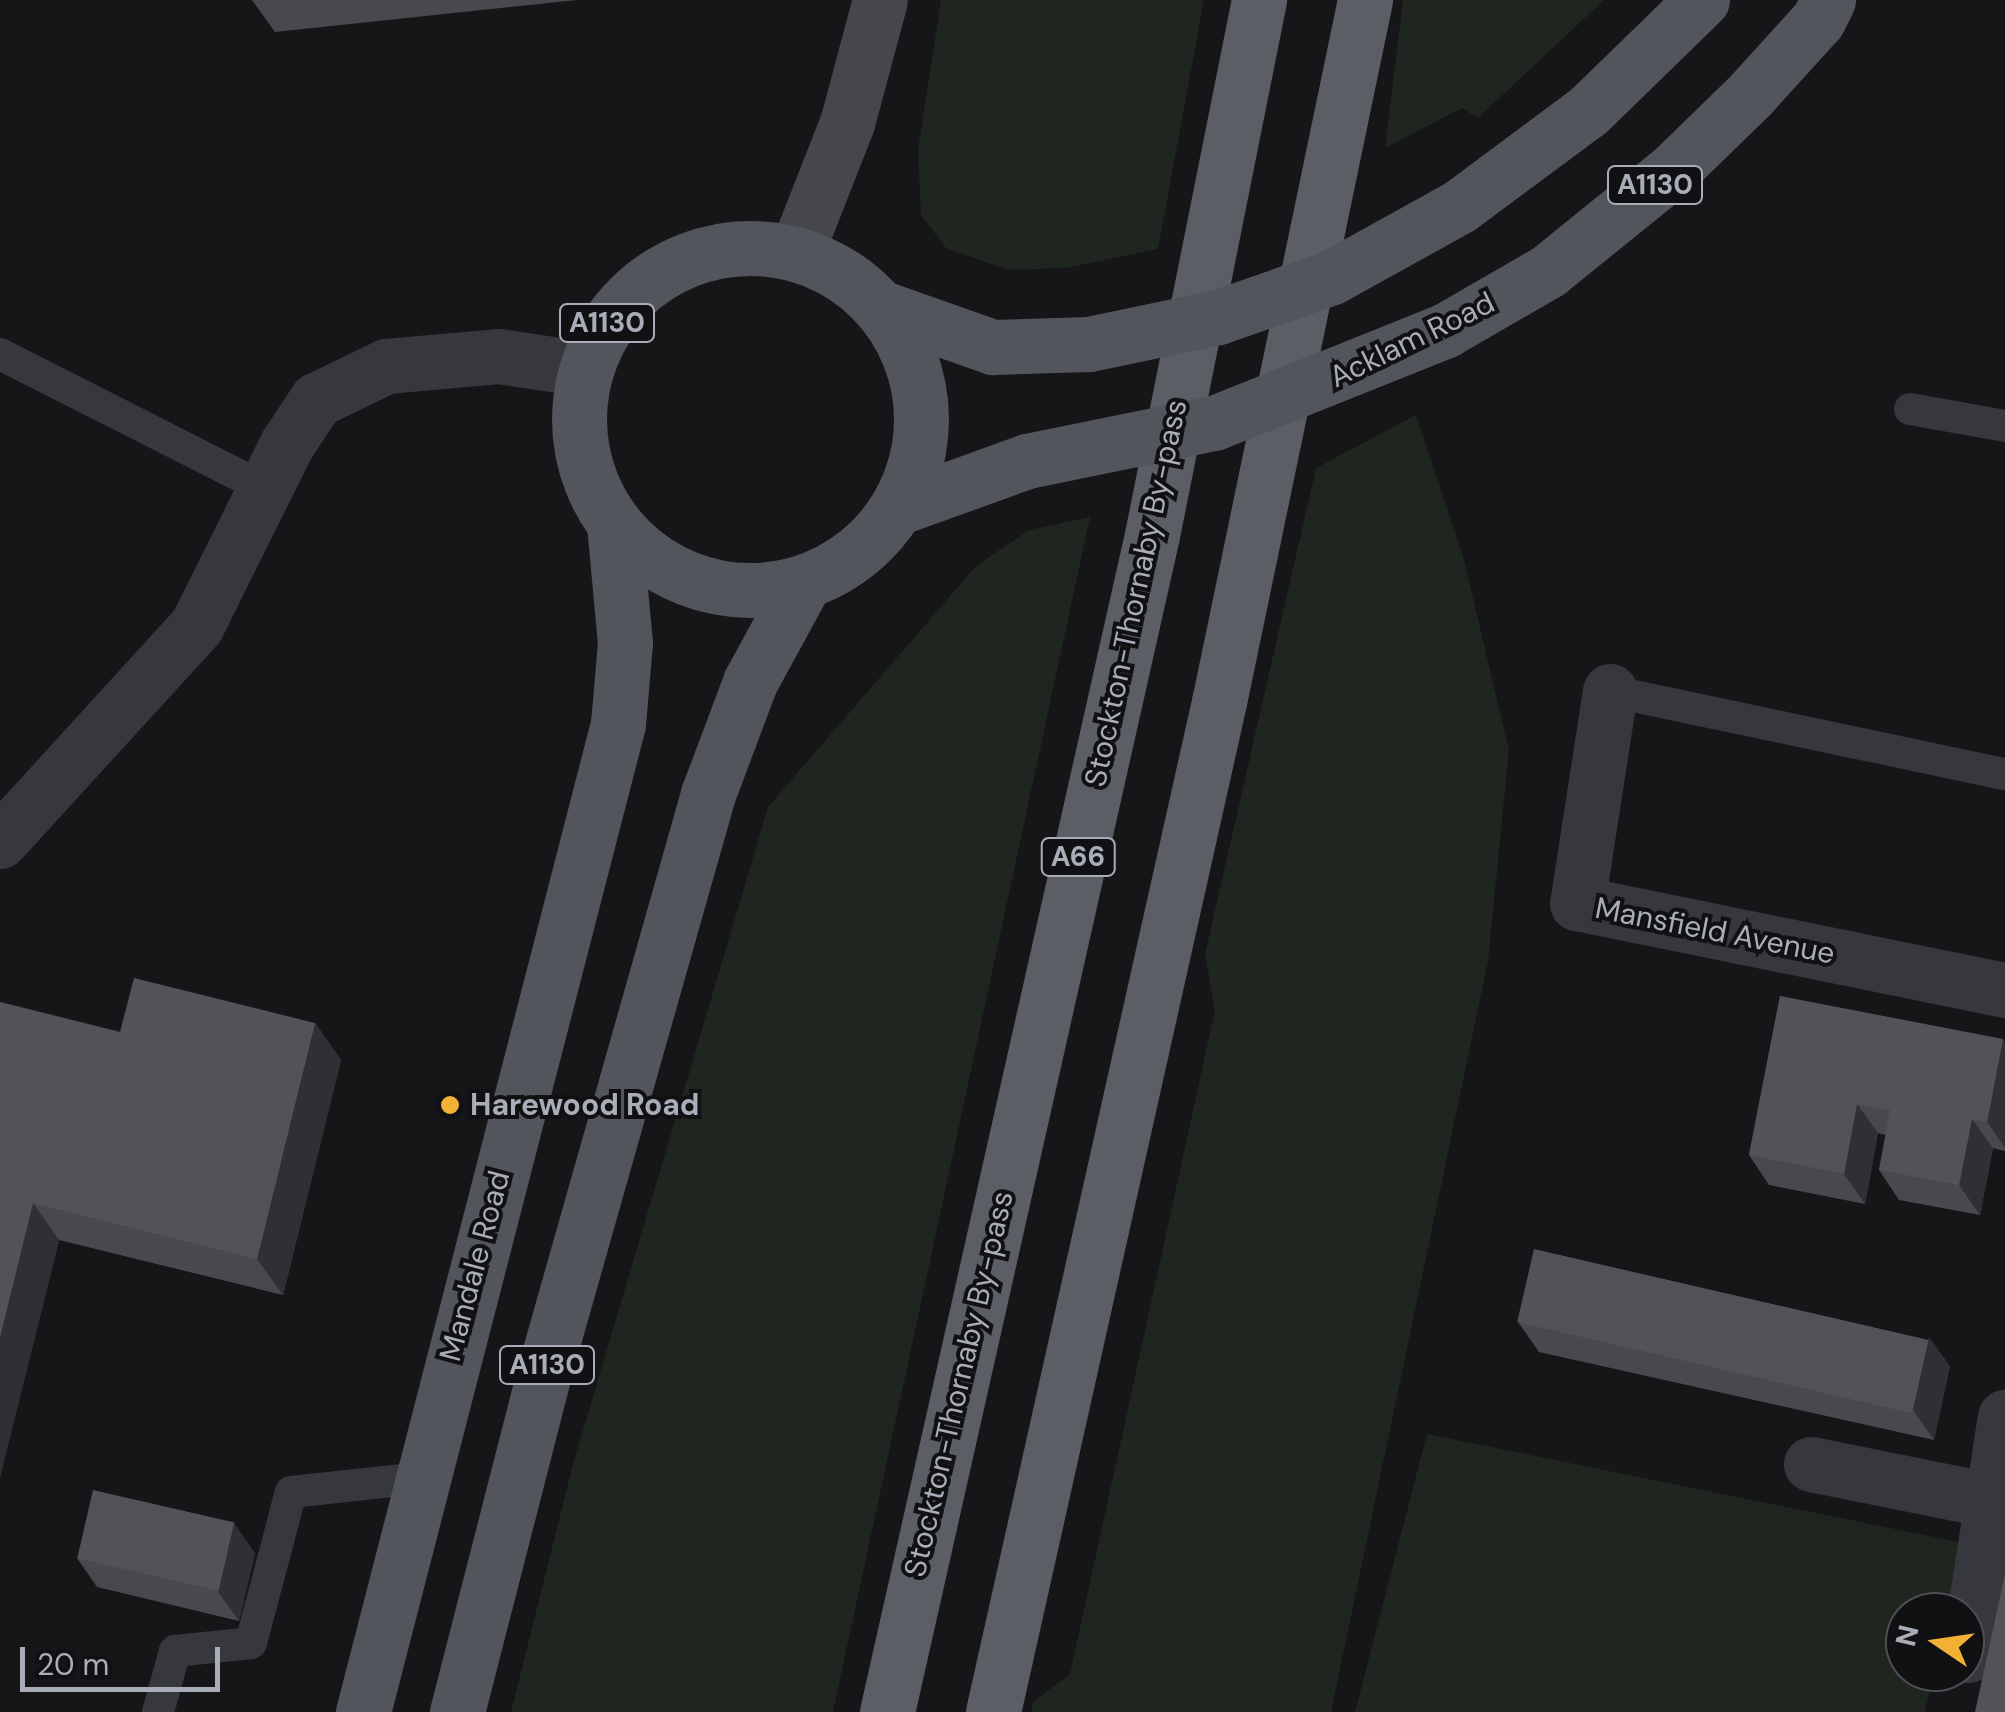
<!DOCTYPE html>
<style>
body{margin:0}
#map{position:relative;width:2005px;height:1712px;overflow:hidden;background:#161618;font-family:"DM Sans",sans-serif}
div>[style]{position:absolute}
.green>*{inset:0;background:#1e261f}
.service>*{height:32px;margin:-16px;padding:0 16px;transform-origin:16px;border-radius:16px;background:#37383d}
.minor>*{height:55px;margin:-27.5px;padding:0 27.5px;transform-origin:27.5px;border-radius:27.5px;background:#37383d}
.secondary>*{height:55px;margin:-27.5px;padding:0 27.5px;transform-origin:27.5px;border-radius:27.5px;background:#45474d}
.primary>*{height:55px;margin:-27.5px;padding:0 27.5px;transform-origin:27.5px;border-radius:27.5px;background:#53555c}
.primary>.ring{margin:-27.5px;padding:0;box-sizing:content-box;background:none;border:55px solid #53555c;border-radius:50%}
.trunk>*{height:55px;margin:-27.5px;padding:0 27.5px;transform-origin:27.5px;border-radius:27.5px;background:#5b5e65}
.primary-bridge>*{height:55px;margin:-27.5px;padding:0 27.5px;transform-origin:27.5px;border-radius:27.5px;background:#53555c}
.wall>*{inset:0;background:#47494d}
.shaded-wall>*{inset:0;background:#2f3033}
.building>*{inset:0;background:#525359;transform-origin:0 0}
.dots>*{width:28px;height:28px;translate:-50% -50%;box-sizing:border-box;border:5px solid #111113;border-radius:50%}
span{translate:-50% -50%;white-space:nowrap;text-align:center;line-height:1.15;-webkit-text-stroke:8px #111113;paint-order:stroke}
.shield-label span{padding:2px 8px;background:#111113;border:2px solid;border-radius:8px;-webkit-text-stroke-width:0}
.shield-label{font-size:28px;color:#a8adb8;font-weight:700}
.street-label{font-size:30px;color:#a8adb8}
.poi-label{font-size:30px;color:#a8adb8;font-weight:700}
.left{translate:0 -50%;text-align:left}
.north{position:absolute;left:1885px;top:1592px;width:100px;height:100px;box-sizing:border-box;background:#111113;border:2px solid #4d4f55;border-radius:50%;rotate:283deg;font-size:28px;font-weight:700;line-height:40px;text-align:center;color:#a8adb8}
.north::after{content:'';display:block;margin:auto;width:35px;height:45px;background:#f2b134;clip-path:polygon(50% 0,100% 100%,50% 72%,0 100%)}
.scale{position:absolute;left:20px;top:1647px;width:200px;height:45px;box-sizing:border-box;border:5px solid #a8adb8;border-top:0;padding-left:12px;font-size:30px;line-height:35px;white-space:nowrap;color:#a8adb8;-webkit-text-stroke:8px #111113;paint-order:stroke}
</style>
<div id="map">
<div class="green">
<div style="clip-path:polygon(941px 0,1204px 0,1158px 249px,1066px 268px,1008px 270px,946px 248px,921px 215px,918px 150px)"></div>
<div style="clip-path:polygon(1403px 0,1604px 0,1478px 118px,1462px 108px,1385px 148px)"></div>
<div style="clip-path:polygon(1416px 415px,1463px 556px,1509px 750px,1488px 961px,1331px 1712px,1031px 1712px,1033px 1702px,1070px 1674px,1215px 1010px,1205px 954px,1316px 468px)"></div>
<div style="clip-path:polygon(1090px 517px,833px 1712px,511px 1712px,573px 1464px,768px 807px,976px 566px,1029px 530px)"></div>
<div style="clip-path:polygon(1427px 1434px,1964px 1543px,1948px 1612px,1905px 1612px,1905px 1672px,1934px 1672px,1925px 1712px,1355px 1712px)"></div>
</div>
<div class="service">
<div style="left:0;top:354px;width:298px;rotate:26.9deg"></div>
<div style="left:1910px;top:409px;width:97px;rotate:10.1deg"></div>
<div style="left:1610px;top:691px;width:404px;rotate:11.9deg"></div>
<div style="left:158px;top:1712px;width:63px;rotate:-74.4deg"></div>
<div style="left:175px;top:1651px;width:76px;rotate:-6deg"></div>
<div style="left:251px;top:1643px;width:156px;rotate:-75.2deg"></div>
<div style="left:291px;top:1492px;width:129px;rotate:-6.2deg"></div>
</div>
<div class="minor">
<div style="left:1610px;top:691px;width:215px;rotate:98.8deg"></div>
<div style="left:1577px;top:903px;width:437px;rotate:11.5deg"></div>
<div style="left:0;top:841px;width:292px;rotate:-47.6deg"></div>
<div style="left:197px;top:625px;width:202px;rotate:-63.6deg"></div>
<div style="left:287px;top:444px;width:53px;rotate:-56.6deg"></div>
<div style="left:316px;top:400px;width:78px;rotate:-25.9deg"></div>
<div style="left:386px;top:366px;width:112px;rotate:-5.1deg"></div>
<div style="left:498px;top:356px;width:88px;rotate:8.5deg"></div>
<div style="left:1811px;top:1464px;width:182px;rotate:11.4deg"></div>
<div style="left:1968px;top:1655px;width:241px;rotate:-81.2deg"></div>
</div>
<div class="secondary">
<div style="left:796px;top:253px;width:140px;rotate:-68.6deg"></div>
<div style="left:847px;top:123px;width:127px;rotate:-75deg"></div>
</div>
<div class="primary">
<div style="left:1460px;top:206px;width:159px;rotate:-36.6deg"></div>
<div style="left:1588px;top:111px;width:159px;rotate:-44.2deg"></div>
<div class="ring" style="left:579px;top:248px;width:287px;height:287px"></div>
<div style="left:882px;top:308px;width:118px;rotate:19.4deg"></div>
<div style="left:1446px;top:330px;width:118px;rotate:-30deg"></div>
<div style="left:1548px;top:271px;width:164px;rotate:-39deg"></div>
<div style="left:1675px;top:168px;width:105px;rotate:-44.2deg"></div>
<div style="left:1750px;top:95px;width:101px;rotate:-47.8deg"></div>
<div style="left:1818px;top:20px;width:22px;rotate:-63deg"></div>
<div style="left:897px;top:508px;width:138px;rotate:-19.9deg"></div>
<div style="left:363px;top:1712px;width:1020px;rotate:-75.53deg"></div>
<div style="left:618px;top:724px;width:81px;rotate:-85.1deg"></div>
<div style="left:625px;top:643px;width:119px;rotate:-95.3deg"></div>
<div style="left:457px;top:1712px;width:354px;rotate:-75.6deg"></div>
<div style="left:545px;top:1369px;width:598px;rotate:-74.17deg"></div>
<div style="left:708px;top:794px;width:120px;rotate:-69.4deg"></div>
<div style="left:750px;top:682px;width:113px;rotate:-61.4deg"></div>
</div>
<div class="trunk">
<div style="left:887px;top:1712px;width:1206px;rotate:-77.31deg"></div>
<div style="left:1152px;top:535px;width:546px;rotate:-78.69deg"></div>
<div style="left:993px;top:1712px;width:1035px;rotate:-77.39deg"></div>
<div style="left:1219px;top:702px;width:717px;rotate:-78.25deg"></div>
</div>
<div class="primary-bridge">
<div style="left:993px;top:347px;width:96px;rotate:-1.8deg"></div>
<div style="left:1089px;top:344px;width:132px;rotate:-11.8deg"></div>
<div style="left:1218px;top:317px;width:121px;rotate:-19.3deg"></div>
<div style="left:1332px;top:277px;width:146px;rotate:-29deg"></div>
<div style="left:1027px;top:461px;width:191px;rotate:-11.5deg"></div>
<div style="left:1214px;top:423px;width:250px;rotate:-21.8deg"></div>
</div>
<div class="wall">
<div style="clip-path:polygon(252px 0,577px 0,275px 32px)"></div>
<div style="clip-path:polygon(1780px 996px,2005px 1042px,2005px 1151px,1993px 1148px,1980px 1215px,1899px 1200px,1879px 1170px,1886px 1135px,1878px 1133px,1865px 1204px,1769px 1185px,1749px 1155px)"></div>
<div style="clip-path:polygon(0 1002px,120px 1032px,315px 1023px,341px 1060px,283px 1295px,59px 1240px,0 1477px)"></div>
<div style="clip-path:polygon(1518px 1322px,1950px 1366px,1934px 1440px,1539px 1352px)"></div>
<div style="clip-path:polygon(255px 1553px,239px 1621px,97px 1587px,77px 1558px)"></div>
</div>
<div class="shaded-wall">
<div style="clip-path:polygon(315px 1023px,341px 1060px,283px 1295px,257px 1259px)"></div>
<div style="clip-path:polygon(2003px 1039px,2005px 1042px,2005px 1148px,1987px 1122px)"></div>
<div style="clip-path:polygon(1857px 1104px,1878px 1133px,1865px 1204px,1844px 1174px)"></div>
<div style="clip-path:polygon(1972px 1119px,1993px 1148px,1980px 1215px,1959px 1185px)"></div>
<div style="clip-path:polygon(33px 1203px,59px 1240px,0 1477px,0 1337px)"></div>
<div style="clip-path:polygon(1929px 1337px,1950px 1366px,1934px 1440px,1913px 1410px)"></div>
<div style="clip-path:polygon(234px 1523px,255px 1553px,239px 1621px,218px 1592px)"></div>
</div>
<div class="building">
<div style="clip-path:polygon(134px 978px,315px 1023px,257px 1259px,33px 1203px,0 1337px,0 1002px,120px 1032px)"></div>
<div style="clip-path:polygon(1780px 996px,2003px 1039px,1987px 1122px,1972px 1119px,1959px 1185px,1879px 1170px,1890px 1110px,1857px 1104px,1844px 1174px,1749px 1155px)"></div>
<div style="left:1534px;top:1249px;width:405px;height:75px;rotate:13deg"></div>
<div style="left:93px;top:1490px;width:145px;height:70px;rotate:13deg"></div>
<div style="clip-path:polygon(2005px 1574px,2005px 1712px,1975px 1712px)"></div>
</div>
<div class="dots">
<div style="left:450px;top:1105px;background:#f2b134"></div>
</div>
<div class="shield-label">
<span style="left:1655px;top:185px">A1130</span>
<span style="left:607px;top:323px">A1130</span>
<span style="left:1078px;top:857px">A66</span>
<span style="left:547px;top:1365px">A1130</span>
</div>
<div class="street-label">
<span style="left:1412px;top:340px;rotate:-26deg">Acklam Road</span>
<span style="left:1136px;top:593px;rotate:-78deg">Stockton-Thornaby By-pass</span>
<span style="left:1715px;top:931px;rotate:11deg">Mansfield Avenue</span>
<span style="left:475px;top:1266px;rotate:-75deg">Mandale Road</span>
<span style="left:959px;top:1384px;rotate:-77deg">Stockton-Thornaby By-pass</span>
</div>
<div class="poi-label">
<span class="left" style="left:470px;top:1105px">Harewood Road</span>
</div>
<div class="north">N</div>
<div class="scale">20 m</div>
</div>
